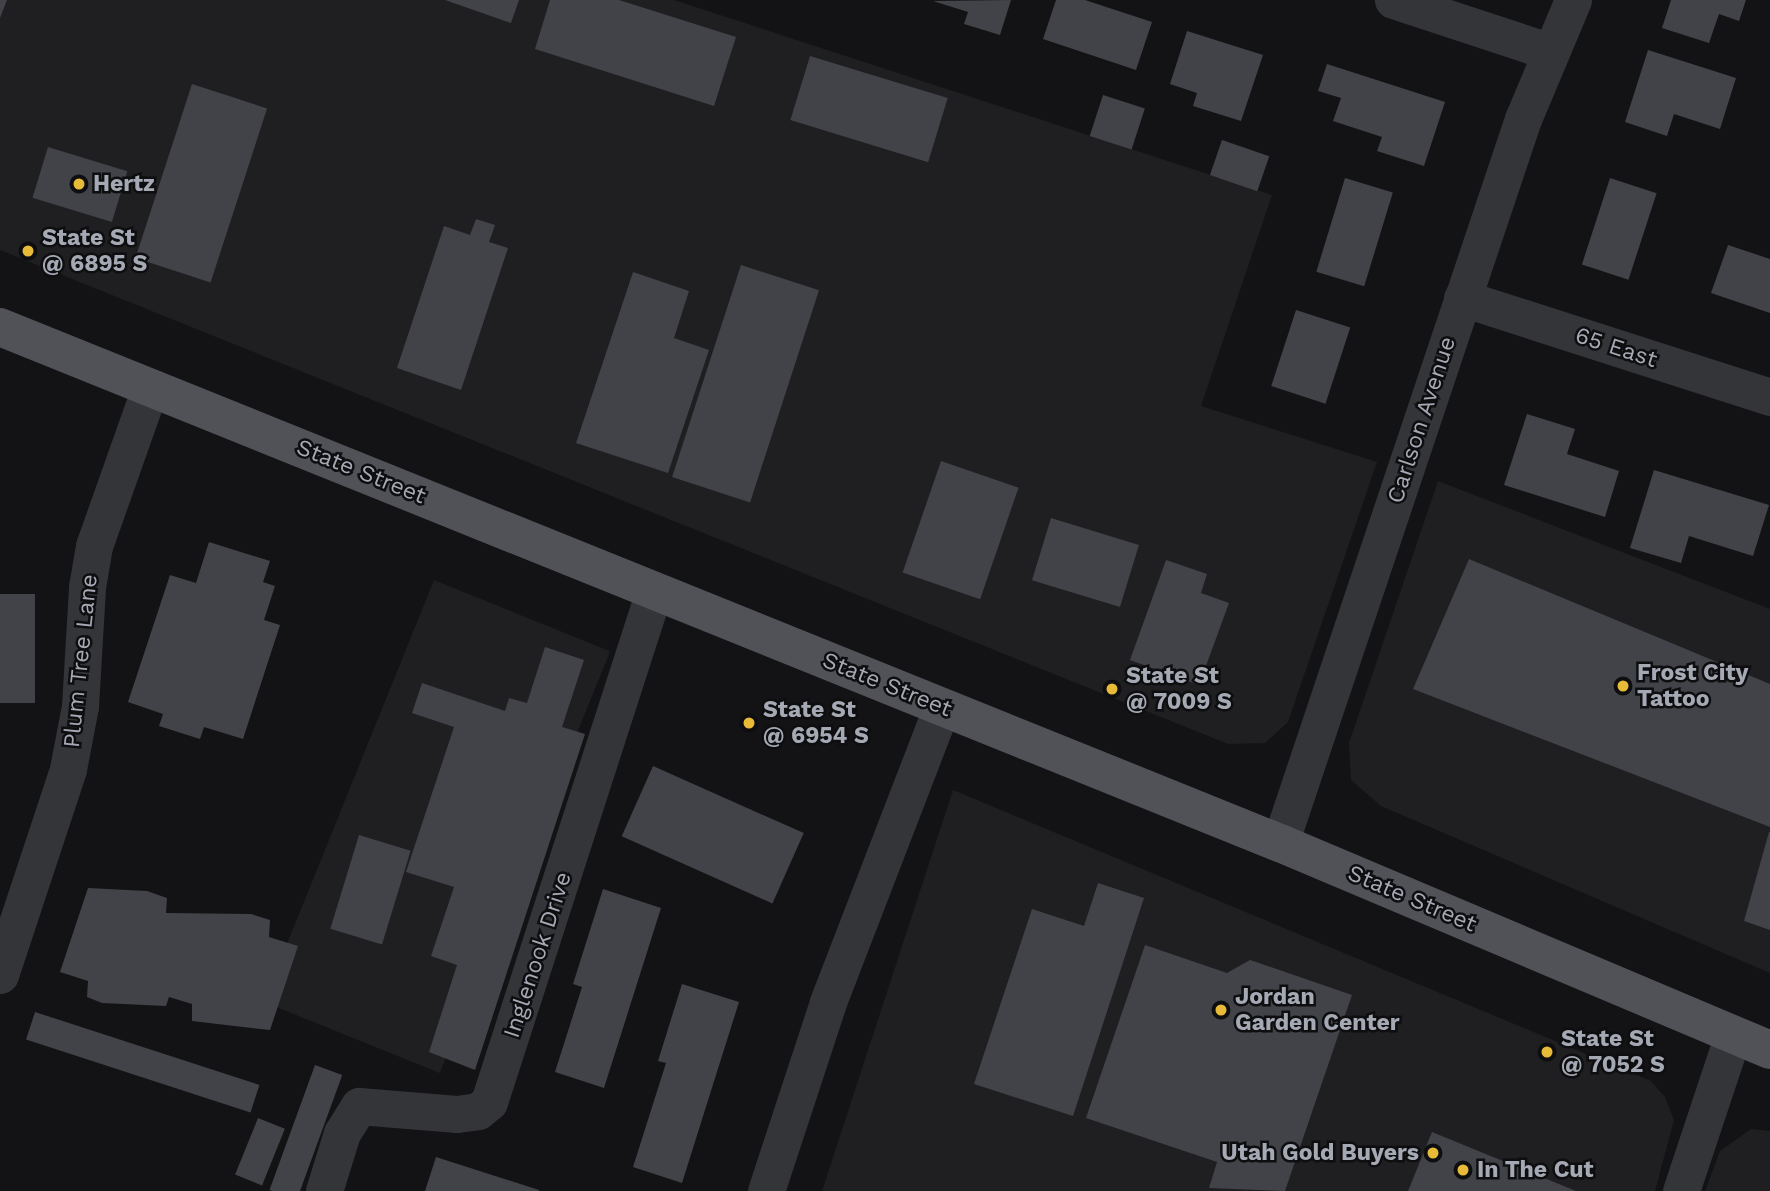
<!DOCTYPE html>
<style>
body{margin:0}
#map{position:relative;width:1770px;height:1191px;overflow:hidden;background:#131315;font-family:"Work Sans",sans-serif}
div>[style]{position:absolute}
.built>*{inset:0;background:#1f1f22;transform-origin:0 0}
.building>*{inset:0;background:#424348;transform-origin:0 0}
.minor>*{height:37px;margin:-18.5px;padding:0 18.5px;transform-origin:18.5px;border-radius:18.5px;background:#343539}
.primary>*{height:38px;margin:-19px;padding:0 19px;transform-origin:19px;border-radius:19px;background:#505258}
.dots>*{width:19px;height:19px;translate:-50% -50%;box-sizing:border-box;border:4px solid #0e0e10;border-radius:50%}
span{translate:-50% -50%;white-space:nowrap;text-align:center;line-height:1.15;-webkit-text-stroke:5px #0e0e10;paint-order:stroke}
.poi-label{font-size:23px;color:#a5a9b4;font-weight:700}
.left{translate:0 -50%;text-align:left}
.right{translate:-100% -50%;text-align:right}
.street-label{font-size:23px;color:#a5a9b4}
</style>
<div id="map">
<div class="built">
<div style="clip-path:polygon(0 0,674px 0,1272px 195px,1201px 406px,1377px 462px,1288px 722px,1265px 743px,1228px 744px,0 250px)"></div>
<div style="clip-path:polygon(1438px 481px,1770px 609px,1770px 973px,1381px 806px,1351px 780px,1349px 743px)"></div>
<div style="left:434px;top:580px;width:190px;height:455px;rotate:22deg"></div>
<div style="clip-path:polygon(953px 790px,1651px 1081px,1665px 1097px,1674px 1120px,1655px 1191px,822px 1191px)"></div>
<div style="clip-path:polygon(1751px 1129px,1770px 1131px,1770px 1191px,1705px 1191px,1720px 1151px)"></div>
</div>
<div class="building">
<div style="clip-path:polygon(0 0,7px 0,0 18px)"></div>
<div style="clip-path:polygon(445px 0,519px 0,511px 23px)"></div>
<div style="clip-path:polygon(550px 0,619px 0,736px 37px,714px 106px,535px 49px)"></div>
<div style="clip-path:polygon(1011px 0,1000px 35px,964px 24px,968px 12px,933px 1px)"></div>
<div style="clip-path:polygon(1056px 0,1085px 0,1152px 22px,1136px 70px,1043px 39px)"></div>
<div style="clip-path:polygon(1671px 0,1746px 0,1739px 21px,1719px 14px,1709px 43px,1662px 28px)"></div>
<div style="clip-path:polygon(1187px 31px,1263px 55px,1241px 121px,1193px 106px,1197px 93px,1170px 84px)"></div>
<div style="clip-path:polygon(1648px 50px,1736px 78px,1720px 129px,1674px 114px,1667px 136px,1625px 122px)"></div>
<div style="left:810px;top:56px;width:144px;height:67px;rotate:17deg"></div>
<div style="clip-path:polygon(1327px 64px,1445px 102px,1424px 166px,1377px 151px,1382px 137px,1333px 121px,1341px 98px,1318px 91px)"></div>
<div style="left:192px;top:84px;width:79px;height:183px;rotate:18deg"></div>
<div style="left:1103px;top:95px;width:44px;height:43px;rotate:18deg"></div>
<div style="left:1222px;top:140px;width:50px;height:37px;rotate:19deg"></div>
<div style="left:48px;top:147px;width:83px;height:53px;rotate:17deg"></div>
<div style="left:1345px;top:178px;width:50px;height:98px;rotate:17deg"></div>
<div style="left:1610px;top:178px;width:49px;height:91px;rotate:18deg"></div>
<div style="clip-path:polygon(476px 219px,495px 225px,489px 242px,508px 248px,461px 390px,397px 368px,444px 226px,470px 235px)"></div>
<div style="clip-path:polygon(1728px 245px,1770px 259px,1770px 313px,1711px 293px)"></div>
<div style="left:741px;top:265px;width:82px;height:223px;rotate:18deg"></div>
<div style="clip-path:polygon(633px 272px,689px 291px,674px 338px,709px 350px,668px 473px,576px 443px)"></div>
<div style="left:1296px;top:310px;width:57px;height:80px;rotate:18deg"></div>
<div style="clip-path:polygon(1527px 414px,1575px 429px,1567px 454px,1619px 471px,1605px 517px,1504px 485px)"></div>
<div style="left:941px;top:461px;width:82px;height:118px;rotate:19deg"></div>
<div style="clip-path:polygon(1654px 470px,1769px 505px,1753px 556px,1689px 536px,1681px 563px,1630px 548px)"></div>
<div style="left:1051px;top:518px;width:92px;height:65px;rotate:17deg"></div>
<div style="clip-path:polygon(209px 542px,270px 561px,263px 582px,275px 586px,264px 620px,280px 625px,243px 739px,204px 727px,200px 739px,159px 726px,163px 714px,128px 702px,170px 575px,196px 583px)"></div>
<div style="clip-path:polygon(1469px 559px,1770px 684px,1770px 827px,1413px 689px)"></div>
<div style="clip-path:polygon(1166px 560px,1207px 574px,1201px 593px,1229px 603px,1199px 685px,1130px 660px)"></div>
<div style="left:0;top:594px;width:35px;height:109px"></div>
<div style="clip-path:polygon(545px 647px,584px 660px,562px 727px,585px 734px,475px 1070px,429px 1052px,457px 965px,431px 956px,454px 887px,406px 872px,454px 727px,412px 713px,422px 683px,505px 711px,509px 698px,527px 703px)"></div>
<div style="left:653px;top:766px;width:165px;height:77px;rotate:24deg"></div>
<div style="clip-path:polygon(1769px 832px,1770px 832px,1770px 930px,1744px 921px)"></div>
<div style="left:359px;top:835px;width:54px;height:98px;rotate:17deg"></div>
<div style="clip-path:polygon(1098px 883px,1144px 898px,1073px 1116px,974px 1084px,1032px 909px,1084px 926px)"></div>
<div style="clip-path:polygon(88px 888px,147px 891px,167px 898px,166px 913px,251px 914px,270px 920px,269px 937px,298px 946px,270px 1030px,192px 1021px,192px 1004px,169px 997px,166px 1006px,102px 1003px,87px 997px,88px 981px,60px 972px)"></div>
<div style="clip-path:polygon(603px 889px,661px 908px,604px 1088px,555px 1072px,582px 987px,573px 984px)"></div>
<div style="clip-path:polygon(1145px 945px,1227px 973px,1250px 960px,1352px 995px,1285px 1191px,1209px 1188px,1217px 1162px,1086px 1118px)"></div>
<div style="clip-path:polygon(682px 984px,739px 1002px,682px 1183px,633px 1167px,666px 1063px,658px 1061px)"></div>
<div style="left:35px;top:1012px;width:236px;height:29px;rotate:18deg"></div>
<div style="left:315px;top:1065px;width:29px;height:133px;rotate:20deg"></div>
<div style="left:258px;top:1118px;width:29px;height:61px;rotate:22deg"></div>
<div style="clip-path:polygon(1432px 1132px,1576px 1191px,1408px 1191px)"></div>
<div style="clip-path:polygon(436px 1157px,539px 1190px,539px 1191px,425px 1191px)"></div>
</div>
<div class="minor">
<div style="left:1393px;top:0;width:166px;rotate:18.2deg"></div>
<div style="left:1462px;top:298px;width:324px;rotate:17.8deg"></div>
<div style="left:1280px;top:843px;width:764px;rotate:-71.45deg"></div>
<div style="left:1523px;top:119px;width:129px;rotate:-67.2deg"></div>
<div style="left:0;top:975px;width:217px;rotate:-71.7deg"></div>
<div style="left:68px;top:769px;width:64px;rotate:-79.2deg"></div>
<div style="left:80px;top:706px;width:119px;rotate:-86.6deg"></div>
<div style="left:87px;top:587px;width:42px;rotate:-80.3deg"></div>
<div style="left:94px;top:546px;width:168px;rotate:-70.5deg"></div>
<div style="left:324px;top:1191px;width:61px;rotate:-72.8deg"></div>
<div style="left:342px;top:1133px;width:32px;rotate:-58deg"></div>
<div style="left:359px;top:1106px;width:98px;rotate:4.7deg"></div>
<div style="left:457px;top:1114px;width:21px;rotate:-8deg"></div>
<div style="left:478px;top:1111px;width:14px;rotate:-39deg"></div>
<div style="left:489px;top:1102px;width:537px;rotate:-72.1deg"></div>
<div style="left:766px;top:1191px;width:199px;rotate:-71.8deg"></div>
<div style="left:828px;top:1002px;width:316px;rotate:-68.9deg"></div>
<div style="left:1681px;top:1191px;width:164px;rotate:-71.6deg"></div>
</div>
<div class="primary">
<div style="left:0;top:327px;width:1380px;rotate:21.96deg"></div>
<div style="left:1280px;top:843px;width:532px;rotate:22.9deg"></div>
</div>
<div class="dots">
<div style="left:79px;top:184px;background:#e7ba38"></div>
<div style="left:28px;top:251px;background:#e7ba38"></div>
<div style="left:1623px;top:686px;background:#e7ba38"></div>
<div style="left:1112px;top:689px;background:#e7ba38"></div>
<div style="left:749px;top:723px;background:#e7ba38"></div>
<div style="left:1221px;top:1010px;background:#e7ba38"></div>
<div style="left:1547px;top:1052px;background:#e7ba38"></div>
<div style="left:1433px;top:1153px;background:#e7ba38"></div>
<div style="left:1463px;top:1170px;background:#e7ba38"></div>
</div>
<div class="poi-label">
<span class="left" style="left:93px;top:184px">Hertz</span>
<span class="left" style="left:42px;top:251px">State St<br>@ 6895 S</span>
<span class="left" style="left:1637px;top:686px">Frost City<br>Tattoo</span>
<span class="left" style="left:1126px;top:689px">State St<br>@ 7009 S</span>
<span class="left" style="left:763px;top:723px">State St<br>@ 6954 S</span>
<span class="left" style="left:1235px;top:1010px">Jordan<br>Garden Center</span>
<span class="left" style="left:1561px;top:1052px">State St<br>@ 7052 S</span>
<span class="right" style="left:1419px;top:1153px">Utah Gold Buyers</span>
<span class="left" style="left:1477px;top:1170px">In The Cut</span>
</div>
<div class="street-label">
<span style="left:1616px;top:348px;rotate:18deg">65 East</span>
<span style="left:1422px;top:420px;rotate:-72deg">Carlson Avenue</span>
<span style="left:361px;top:472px;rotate:22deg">State Street</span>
<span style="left:81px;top:661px;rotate:-84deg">Plum Tree Lane</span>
<span style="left:887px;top:685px;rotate:22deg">State Street</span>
<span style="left:1412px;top:899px;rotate:23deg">State Street</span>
<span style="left:538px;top:955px;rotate:-72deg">Inglenook Drive</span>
</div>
</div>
